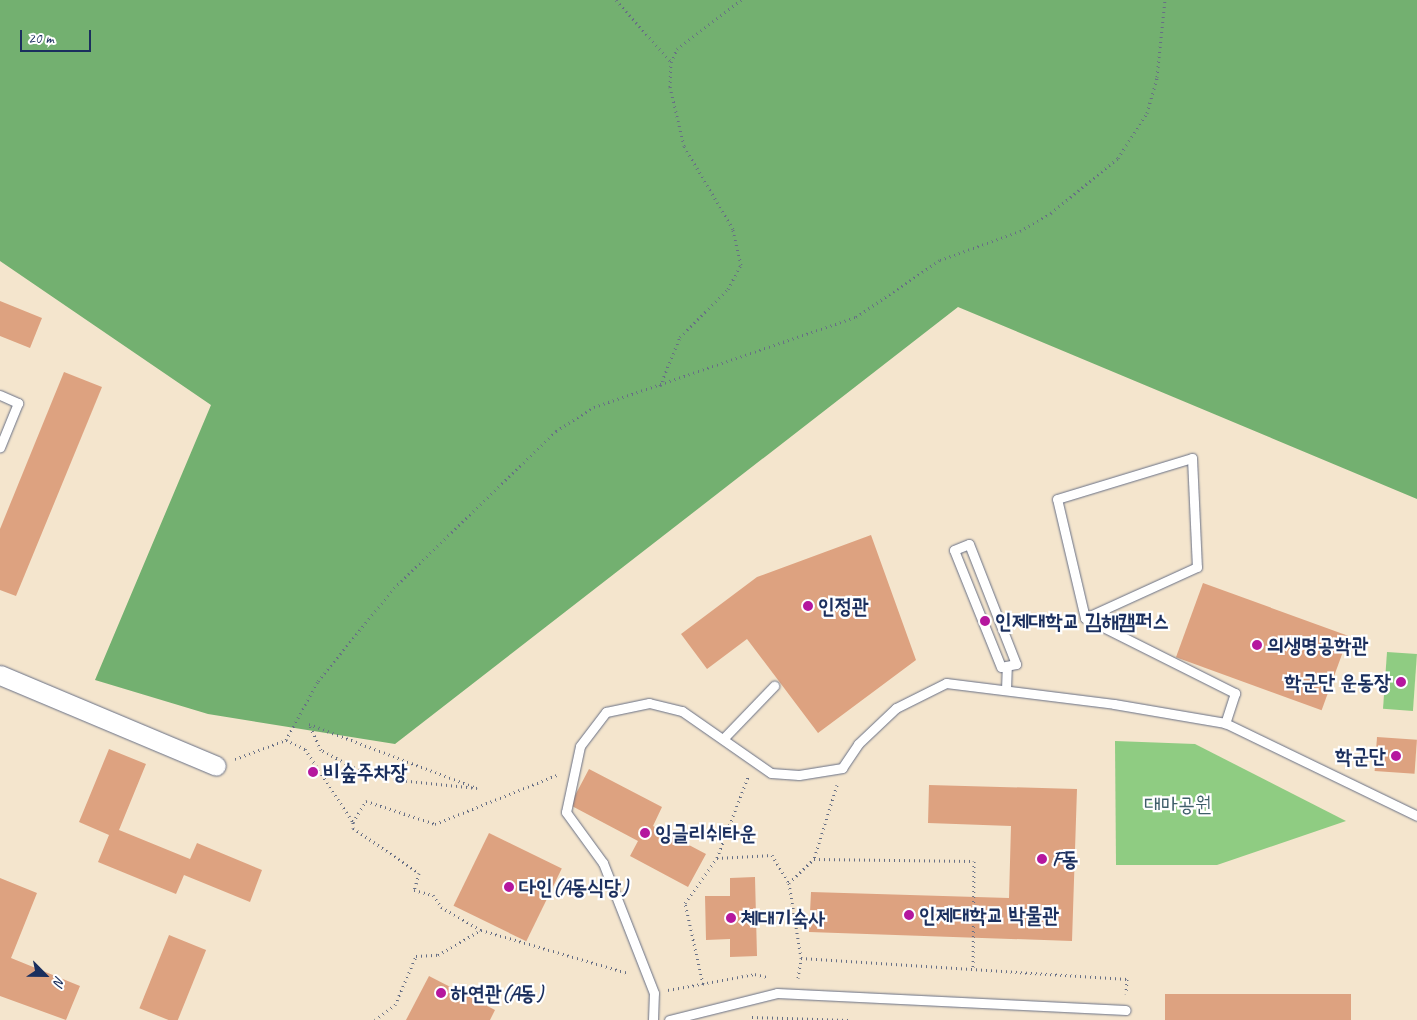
<!DOCTYPE html>
<meta charset="utf-8">
<style>
body{margin:0}
#map{position:relative;width:1417px;height:1020px;overflow:hidden;background:#f4e5cd;font-family:Caveat,"Poor Story",sans-serif}
div>[style]{position:absolute}
.green>*{inset:0;background:#8fcc82;transform-origin:0 0}
.forest>*{inset:0;background:#73b070}
.building>*{inset:0;background:#dda280;transform-origin:0 0}
.path>*{height:3px;margin-top:-1.5px;transform-origin:0;background:repeating-linear-gradient(90deg,#676f85 0 1px,transparent 0 5px)}
.roads{filter:drop-shadow(0 0 1px #676f85) drop-shadow(0 0 1px #676f85)}
.service>*{height:9px;margin:-4.5px;padding:0 4.5px;transform-origin:4.5px;border-radius:4.5px;background:#fff}
.minor>*{height:19px;margin:-9.5px;padding:0 9.5px;transform-origin:9.5px;border-radius:9.5px;background:#fff}
.dots>*{width:14px;height:14px;translate:-50% -50%;box-sizing:border-box;border:2px solid #fff;border-radius:50%}
span{translate:-50% -50%;white-space:nowrap;text-align:center;line-height:1.15;-webkit-text-stroke:4.5px #fff;paint-order:stroke}
.poi-label{font-size:21px;color:#1b2f5e;font-weight:700}
.left{translate:0 -50%;text-align:left}
.right{translate:-100% -50%;text-align:right}
.park-label{font-size:21px;color:#3e5e69}
.north{position:absolute;left:20px;top:950px;width:50px;height:50px;-webkit-text-stroke:4px #fff;paint-order:stroke;rotate:113deg;font-size:14px;font-weight:700;line-height:20px;text-align:center;color:#1b2f5e}
.north::after{content:'';display:block;margin:auto;width:18px;height:22px;background:#1b2f5e;clip-path:polygon(50% 0,100% 100%,50% 72%,0 100%)}
.scale{position:absolute;left:20px;top:30px;width:71px;height:22px;box-sizing:border-box;border:2px solid #1b2f5e;border-top:0;padding-left:6px;font-size:15px;line-height:18px;white-space:nowrap;color:#1b2f5e;-webkit-text-stroke:4px #fff;paint-order:stroke}
</style>
<div id="map">
<div class="green">
<div style="left:1387px;top:652px;width:30px;height:57px;rotate:4deg"></div>
<div style="clip-path:polygon(1115px 741px,1195px 744px,1346px 821px,1217px 865px,1116px 865px)"></div>
</div>
<div class="forest">
<div style="clip-path:polygon(0 0,1417px 0,1417px 499px,958px 307px,395px 744px,208px 714px,95px 680px,211px 405px,0 261px)"></div>
</div>
<div class="building">
<div style="clip-path:polygon(0 301px,42px 318px,30px 348px,0 336px)"></div>
<div style="clip-path:polygon(64px 372px,102px 387px,16px 596px,0 590px,0 529px)"></div>
<div style="clip-path:polygon(871px 535px,916px 660px,818px 733px,747px 639px,707px 669px,681px 634px,757px 577px)"></div>
<div style="left:1203px;top:583px;width:155px;height:79px;rotate:20deg"></div>
<div style="left:1377px;top:737px;width:40px;height:34px;rotate:4deg"></div>
<div style="clip-path:polygon(109px 749px,146px 764px,119px 830px,190px 859px,197px 843px,262px 870px,250px 902px,184px 875px,176px 894px,98px 862px,109px 835px,79px 822px)"></div>
<div style="clip-path:polygon(589px 769px,662px 807px,653px 826px,706px 854px,688px 887px,630px 856px,638px 841px,570px 805px)"></div>
<div style="clip-path:polygon(929px 785px,1077px 789px,1072px 941px,809px 932px,811px 892px,1009px 898px,1011px 826px,928px 823px)"></div>
<div style="left:489px;top:833px;width:81px;height:81px;rotate:26deg"></div>
<div style="clip-path:polygon(755px 877px,757px 956px,730px 957px,730px 939px,706px 940px,705px 896px,730px 896px,730px 878px)"></div>
<div style="clip-path:polygon(0 878px,37px 893px,11px 958px,80px 986px,66px 1020px,0 996px)"></div>
<div style="left:169px;top:935px;width:40px;height:79px;rotate:22deg"></div>
<div style="clip-path:polygon(429px 976px,495px 1010px,490px 1020px,406px 1020px)"></div>
<div style="left:1165px;top:994px;width:186px;height:26px"></div>
</div>
<div class="path">
<div style="left:616px;top:0;width:83px;rotate:48.4deg"></div>
<div style="left:660px;top:386px;width:53px;rotate:-67.8deg"></div>
<div style="left:680px;top:337px;width:68px;rotate:-45deg"></div>
<div style="left:728px;top:289px;width:27px;rotate:-62deg"></div>
<div style="left:741px;top:265px;width:37px;rotate:-103deg"></div>
<div style="left:733px;top:229px;width:96px;rotate:-120.6deg"></div>
<div style="left:684px;top:146px;width:61px;rotate:-103.3deg"></div>
<div style="left:670px;top:87px;width:25px;rotate:-88deg"></div>
<div style="left:671px;top:62px;width:14px;rotate:-65deg"></div>
<div style="left:677px;top:49px;width:81px;rotate:-37.4deg"></div>
<div style="left:309px;top:724px;width:180px;rotate:20.9deg"></div>
<div style="left:477px;top:788px;width:78px;rotate:-174.1deg"></div>
<div style="left:399px;top:780px;width:41px;rotate:-166deg"></div>
<div style="left:359px;top:770px;width:43px;rotate:-152.2deg"></div>
<div style="left:321px;top:750px;width:29px;rotate:-115deg"></div>
<div style="left:286px;top:740px;width:67px;rotate:-61.5deg"></div>
<div style="left:318px;top:681px;width:120px;rotate:-50.7deg"></div>
<div style="left:394px;top:588px;width:226px;rotate:-44.1deg"></div>
<div style="left:556px;top:431px;width:45px;rotate:-32.3deg"></div>
<div style="left:594px;top:407px;width:277px;rotate:-19deg"></div>
<div style="left:856px;top:317px;width:102px;rotate:-34.2deg"></div>
<div style="left:940px;top:260px;width:85px;rotate:-19.9deg"></div>
<div style="left:1020px;top:231px;width:36px;rotate:-30deg"></div>
<div style="left:1051px;top:213px;width:87px;rotate:-39.4deg"></div>
<div style="left:1118px;top:158px;width:54px;rotate:-57.2deg"></div>
<div style="left:1147px;top:113px;width:37px;rotate:-74deg"></div>
<div style="left:1157px;top:77px;width:77px;rotate:-84.1deg"></div>
<div style="left:235px;top:759px;width:54px;rotate:-20.4deg"></div>
<div style="left:286px;top:740px;width:21px;rotate:25deg"></div>
<div style="left:305px;top:749px;width:87px;rotate:56.7deg"></div>
<div style="left:353px;top:822px;width:25px;rotate:-58deg"></div>
<div style="left:366px;top:801px;width:73px;rotate:18.4deg"></div>
<div style="left:435px;top:824px;width:131px;rotate:-21.9deg"></div>
<div style="left:837px;top:785px;width:77px;rotate:107.3deg"></div>
<div style="left:814px;top:859px;width:160px;rotate:0.7deg"></div>
<div style="left:974px;top:861px;width:109px;rotate:90.5deg"></div>
<div style="left:353px;top:822px;width:6px;rotate:90deg"></div>
<div style="left:353px;top:828px;width:80px;rotate:34.3deg"></div>
<div style="left:419px;top:873px;width:18px;rotate:106deg"></div>
<div style="left:414px;top:890px;width:20px;rotate:15deg"></div>
<div style="left:433px;top:895px;width:14px;rotate:56deg"></div>
<div style="left:441px;top:907px;width:46px;rotate:29.9deg"></div>
<div style="left:481px;top:930px;width:153px;rotate:16.3deg"></div>
<div style="left:717px;top:858px;width:87px;rotate:-69.1deg"></div>
<div style="left:789px;top:883px;width:35px;rotate:-44deg"></div>
<div style="left:798px;top:978px;width:20px;rotate:-81deg"></div>
<div style="left:801px;top:958px;width:327px;rotate:3.7deg"></div>
<div style="left:1127px;top:979px;width:15px;rotate:94deg"></div>
<div style="left:703px;top:984px;width:83px;rotate:-102.5deg"></div>
<div style="left:685px;top:903px;width:55px;rotate:-54.6deg"></div>
<div style="left:717px;top:858px;width:55px;rotate:-3.1deg"></div>
<div style="left:772px;top:855px;width:33px;rotate:59deg"></div>
<div style="left:789px;top:883px;width:76px;rotate:80.9deg"></div>
<div style="left:668px;top:990px;width:88px;rotate:-10.4deg"></div>
<div style="left:755px;top:974px;width:12px;rotate:14deg"></div>
<div style="left:752px;top:1017px;width:97px;rotate:1.8deg"></div>
<div style="left:375px;top:1020px;width:25px;rotate:-37deg"></div>
<div style="left:395px;top:1005px;width:53px;rotate:-66.8deg"></div>
<div style="left:416px;top:956px;width:22px;rotate:-3deg"></div>
<div style="left:438px;top:955px;width:50px;rotate:-30.2deg"></div>
</div>
<div class="roads">
<div class="service">
<div style="left:0;top:395px;width:20px;rotate:24deg"></div>
<div style="left:18px;top:403px;width:48px;rotate:112.2deg"></div>
<div style="left:1192px;top:458px;width:109px;rotate:87.4deg"></div>
<div style="left:1197px;top:567px;width:123px;rotate:155.5deg"></div>
<div style="left:1085px;top:618px;width:122px;rotate:-103.2deg"></div>
<div style="left:1057px;top:499px;width:141px;rotate:-16.9deg"></div>
<div style="left:969px;top:544px;width:129px;rotate:68.6deg"></div>
<div style="left:1016px;top:664px;width:15px;rotate:169deg"></div>
<div style="left:1001px;top:667px;width:126px;rotate:-111.9deg"></div>
<div style="left:954px;top:550px;width:16px;rotate:-22deg"></div>
<div style="left:1085px;top:618px;width:168px;rotate:26.6deg"></div>
<div style="left:1235px;top:693px;width:32px;rotate:108deg"></div>
<div style="left:1006px;top:690px;width:24px;rotate:-88deg"></div>
<div style="left:723px;top:739px;width:74px;rotate:-46.1deg"></div>
<div style="left:653px;top:1020px;width:27px;rotate:-88deg"></div>
<div style="left:654px;top:993px;width:140px;rotate:-111.4deg"></div>
<div style="left:603px;top:863px;width:63px;rotate:-126deg"></div>
<div style="left:566px;top:812px;width:67px;rotate:-78deg"></div>
<div style="left:580px;top:746px;width:43px;rotate:-52.6deg"></div>
<div style="left:606px;top:712px;width:44px;rotate:-11.8deg"></div>
<div style="left:649px;top:703px;width:34px;rotate:14deg"></div>
<div style="left:682px;top:711px;width:108px;rotate:34.9deg"></div>
<div style="left:771px;top:773px;width:28px;rotate:4deg"></div>
<div style="left:799px;top:775px;width:44px;rotate:-9.2deg"></div>
<div style="left:842px;top:768px;width:29px;rotate:-56deg"></div>
<div style="left:858px;top:744px;width:52px;rotate:-43.5deg"></div>
<div style="left:896px;top:708px;width:56px;rotate:-26.6deg"></div>
<div style="left:946px;top:683px;width:169px;rotate:7.1deg"></div>
<div style="left:1114px;top:704px;width:113px;rotate:9.7deg"></div>
<div style="left:1225px;top:723px;width:213px;rotate:25.8deg"></div>
<div style="left:669px;top:1020px;width:111px;rotate:-14deg"></div>
<div style="left:777px;top:993px;width:349px;rotate:2.8deg"></div>
</div>
<div class="minor">
<div style="left:0;top:675px;width:234px;rotate:22.8deg"></div>
</div>
</div>
<div class="dots">
<div style="left:808px;top:606px;background:#b5179e"></div>
<div style="left:985px;top:621px;background:#b5179e"></div>
<div style="left:1257px;top:645px;background:#b5179e"></div>
<div style="left:1401px;top:682px;background:#b5179e"></div>
<div style="left:1396px;top:756px;background:#b5179e"></div>
<div style="left:313px;top:772px;background:#b5179e"></div>
<div style="left:645px;top:833px;background:#b5179e"></div>
<div style="left:1042px;top:859px;background:#b5179e"></div>
<div style="left:509px;top:887px;background:#b5179e"></div>
<div style="left:909px;top:915px;background:#b5179e"></div>
<div style="left:731px;top:918px;background:#b5179e"></div>
<div style="left:441px;top:993px;background:#b5179e"></div>
</div>
<div class="poi-label">
<span class="left" style="left:818px;top:606px">인정관</span>
<span class="left" style="left:995px;top:621px">인제대학교 김해캠퍼스</span>
<span class="left" style="left:1267px;top:645px">의생명공학관</span>
<span class="right" style="left:1391px;top:682px">학군단 운동장</span>
<span class="right" style="left:1386px;top:756px">학군단</span>
<span class="left" style="left:323px;top:772px">비숲주차장</span>
<span class="left" style="left:655px;top:833px">잉글리쉬타운</span>
<span class="left" style="left:1052px;top:859px">F동</span>
<span class="left" style="left:519px;top:887px">다인(A동식당)</span>
<span class="left" style="left:919px;top:915px">인제대학교 박물관</span>
<span class="left" style="left:741px;top:918px">체대기숙사</span>
<span class="left" style="left:451px;top:993px">하연관(A동)</span>
</div>
<div class="park-label">
<span style="left:1178px;top:804px">대마공원</span>
</div>
<div class="north">N</div>
<div class="scale">20 m</div>
</div>
